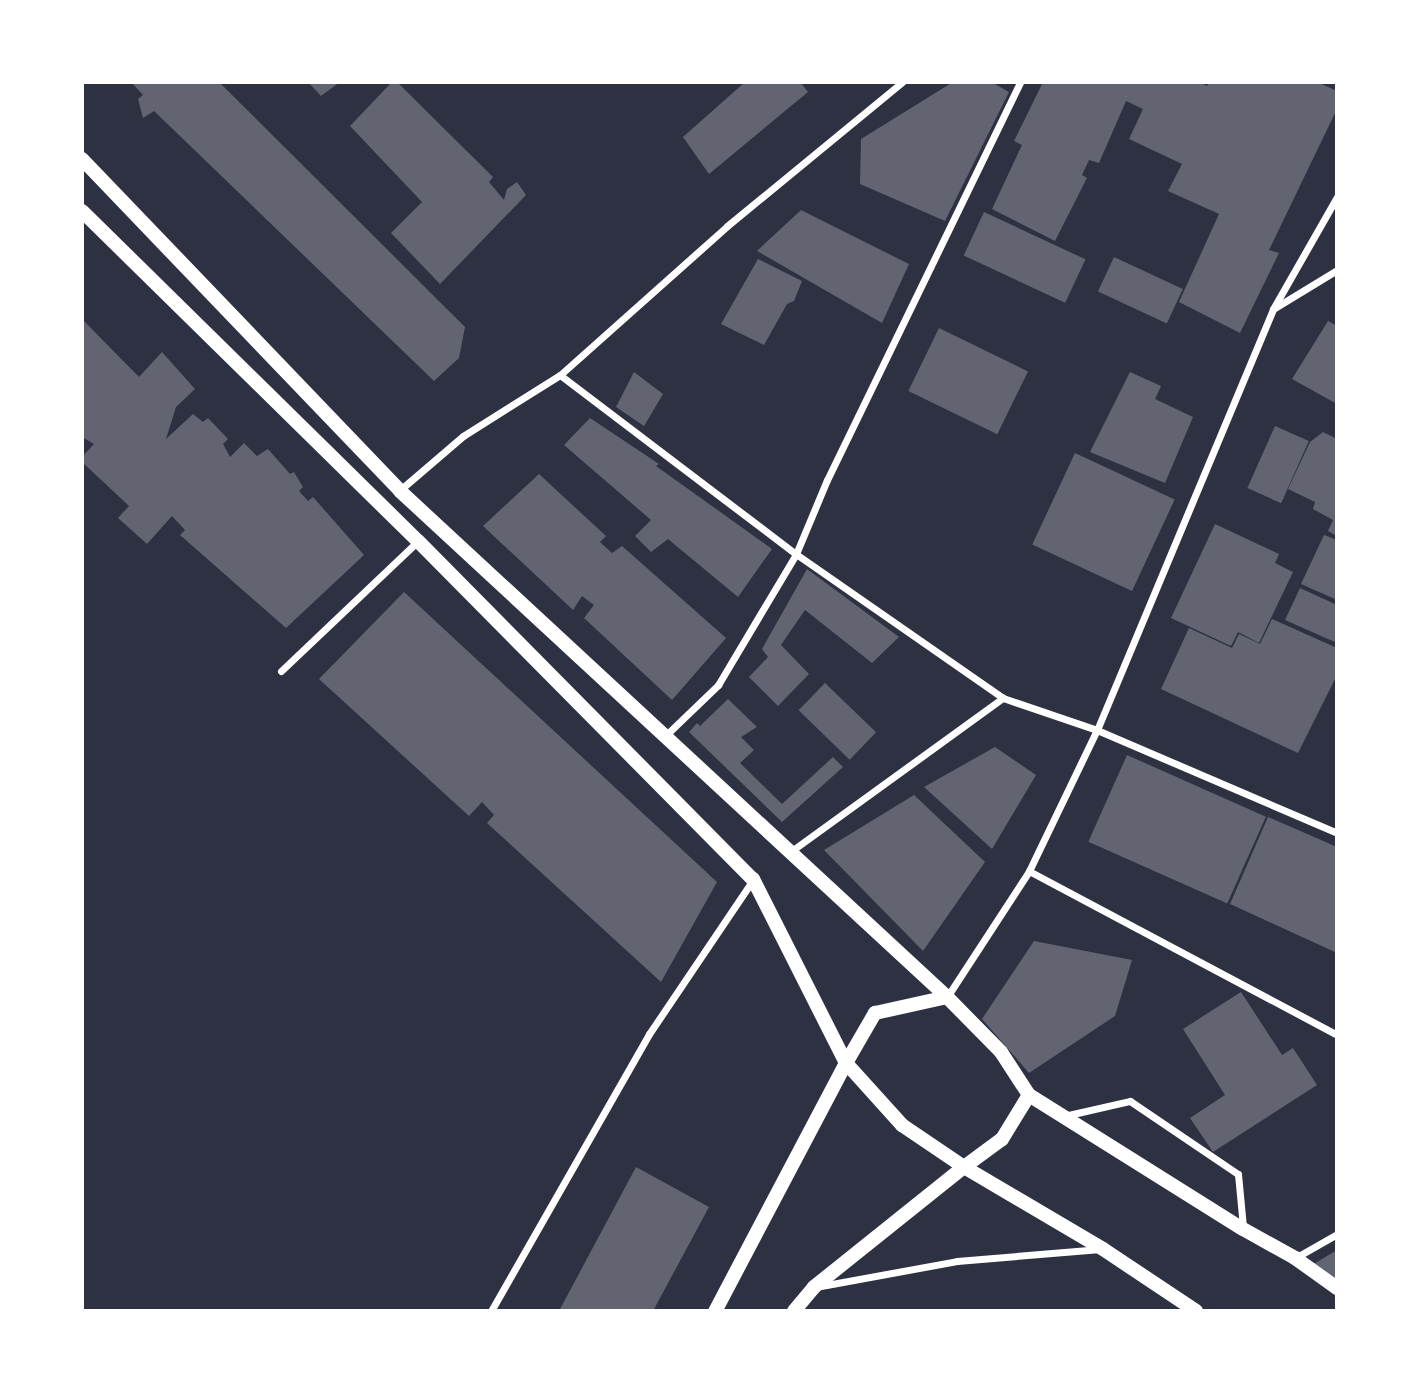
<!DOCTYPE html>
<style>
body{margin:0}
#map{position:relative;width:1419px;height:1393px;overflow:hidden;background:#2d3142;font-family:Montserrat,sans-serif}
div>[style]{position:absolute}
.building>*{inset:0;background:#626471;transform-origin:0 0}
.minor>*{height:7px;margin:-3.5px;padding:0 3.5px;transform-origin:3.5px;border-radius:3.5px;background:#fff}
.secondary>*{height:14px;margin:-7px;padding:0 7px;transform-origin:7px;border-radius:7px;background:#fff}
span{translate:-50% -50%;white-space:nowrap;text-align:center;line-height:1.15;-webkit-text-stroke:5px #fff;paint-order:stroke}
.frame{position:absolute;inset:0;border:84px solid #fff;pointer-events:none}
</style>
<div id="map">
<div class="building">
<div style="clip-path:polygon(131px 82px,219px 82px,465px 327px,459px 358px,434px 381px,154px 111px,143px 118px,138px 99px,143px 95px)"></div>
<div style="clip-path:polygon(308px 82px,340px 82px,321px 96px)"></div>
<div style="clip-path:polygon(392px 82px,397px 82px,493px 177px,489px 182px,504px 200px,507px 189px,517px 182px,526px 195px,440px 284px,391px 233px,422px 202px,350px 126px)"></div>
<div style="clip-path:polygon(745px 82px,800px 82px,808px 92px,709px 174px,683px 137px)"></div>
<div style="clip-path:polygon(953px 82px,991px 82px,1009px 92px,945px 221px,860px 184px,861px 139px)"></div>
<div style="clip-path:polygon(1043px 82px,1200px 82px,1207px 86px,1209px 82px,1317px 82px,1337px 91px,1337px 109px,1269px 250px,1279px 253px,1240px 333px,1179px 302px,1219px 214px,1168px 191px,1182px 164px,1129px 139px,1143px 109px,1126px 101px,1099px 163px,1089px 160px,1082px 175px,1087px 178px,1055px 241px,992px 209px,1022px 145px,1014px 141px)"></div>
<div style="clip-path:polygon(801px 210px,909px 264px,882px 323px,757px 251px)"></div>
<div style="left:984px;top:212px;width:112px;height:48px;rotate:25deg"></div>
<div style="left:1114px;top:257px;width:76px;height:38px;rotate:25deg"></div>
<div style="clip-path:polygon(758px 259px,802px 281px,794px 301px,787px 304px,764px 345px,721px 324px)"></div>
<div style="clip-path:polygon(82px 319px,139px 377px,162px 352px,195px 389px,176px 407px,166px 439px,193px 414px,203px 422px,208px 418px,228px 439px,223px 444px,230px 457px,244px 443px,257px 456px,268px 449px,290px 474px,294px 472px,303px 487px,299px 491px,308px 501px,313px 497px,364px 555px,286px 628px,180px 535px,185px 530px,172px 516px,147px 544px,118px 518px,129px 506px,82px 462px,82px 457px,94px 444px,82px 437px)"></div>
<div style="clip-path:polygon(1328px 321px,1337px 326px,1337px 404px,1292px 379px)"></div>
<div style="left:939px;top:328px;width:99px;height:70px;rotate:26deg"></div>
<div style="clip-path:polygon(634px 372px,663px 394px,644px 426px,616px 407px)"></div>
<div style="clip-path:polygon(1130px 372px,1161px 386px,1155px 399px,1193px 417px,1165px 483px,1090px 452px)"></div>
<div style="clip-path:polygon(590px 418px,659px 464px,656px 466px,772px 549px,738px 597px,668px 539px,651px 552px,635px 536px,651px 520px,564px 445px)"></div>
<div style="left:1275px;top:426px;width:37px;height:68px;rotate:24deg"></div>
<div style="clip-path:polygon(1323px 432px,1337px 439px,1337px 536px,1328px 531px,1333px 520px,1313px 509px,1315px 502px,1288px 489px,1310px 442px)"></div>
<div style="left:1075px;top:453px;width:110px;height:101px;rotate:25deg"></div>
<div style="clip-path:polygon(539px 474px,606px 536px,600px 542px,612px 553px,622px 546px,726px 638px,672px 700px,584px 618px,594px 605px,582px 596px,573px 610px,483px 526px)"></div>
<div style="clip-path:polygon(1215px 524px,1279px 554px,1275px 563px,1293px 572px,1259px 643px,1238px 632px,1231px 646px,1171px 618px)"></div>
<div style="clip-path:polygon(1324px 535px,1337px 540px,1337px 600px,1301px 584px)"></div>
<div style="clip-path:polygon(807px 569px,899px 637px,872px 663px,805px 610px,781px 645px,809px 674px,778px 706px,749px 677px,768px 657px,762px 649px)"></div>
<div style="clip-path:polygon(1300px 588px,1337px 605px,1337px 643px,1285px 620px)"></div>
<div style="clip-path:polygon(404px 592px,717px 882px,661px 982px,487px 823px,494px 815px,482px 802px,469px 816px,319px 679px)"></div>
<div style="clip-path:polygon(1272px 619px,1337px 648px,1337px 675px,1298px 753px,1161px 689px,1189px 628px,1232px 648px,1239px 634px,1260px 644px)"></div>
<div style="left:825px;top:683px;width:71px;height:38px;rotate:44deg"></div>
<div style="clip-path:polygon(728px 699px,757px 727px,741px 737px,754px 750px,740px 763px,782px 804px,833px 757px,843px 767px,782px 822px,689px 732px,697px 723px,700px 726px)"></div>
<div style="clip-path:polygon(995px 747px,1036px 775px,992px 849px,924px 787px)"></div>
<div style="left:1127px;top:755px;width:152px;height:95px;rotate:24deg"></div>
<div style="clip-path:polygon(914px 795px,985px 862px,923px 951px,824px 850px)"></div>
<div style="clip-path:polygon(1268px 817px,1337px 847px,1337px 953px,1230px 904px)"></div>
<div style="clip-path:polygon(1034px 941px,1132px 960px,1115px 1016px,1029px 1073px,982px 1019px)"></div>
<div style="clip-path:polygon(1241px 992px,1282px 1055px,1293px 1048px,1317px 1085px,1213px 1152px,1190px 1118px,1225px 1095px,1183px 1029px)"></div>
<div style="clip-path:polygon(636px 1167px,709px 1207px,653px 1311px,559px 1311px)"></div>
<div style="clip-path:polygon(1337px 1250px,1337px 1281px,1312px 1265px)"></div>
</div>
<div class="minor">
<div style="left:1273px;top:309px;width:129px;rotate:-60.3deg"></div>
<div style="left:560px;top:375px;width:296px;rotate:37.2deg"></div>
<div style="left:796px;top:554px;width:252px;rotate:34.8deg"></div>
<div style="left:1003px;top:698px;width:99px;rotate:18.8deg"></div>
<div style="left:1097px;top:730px;width:261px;rotate:23.2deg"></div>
<div style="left:400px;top:490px;width:83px;rotate:-40.6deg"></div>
<div style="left:463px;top:436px;width:115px;rotate:-32.2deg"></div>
<div style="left:560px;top:375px;width:224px;rotate:-41.7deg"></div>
<div style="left:727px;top:226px;width:227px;rotate:-39.4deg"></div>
<div style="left:281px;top:671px;width:189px;rotate:-43.5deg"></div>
<div style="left:665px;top:736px;width:74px;rotate:-43.9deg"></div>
<div style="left:718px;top:685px;width:152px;rotate:-59.2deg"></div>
<div style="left:796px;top:554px;width:80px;rotate:-67.3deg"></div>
<div style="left:827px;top:480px;width:442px;rotate:-64.1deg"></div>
<div style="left:790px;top:852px;width:263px;rotate:-35.9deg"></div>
<div style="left:1029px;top:871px;width:349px;rotate:28deg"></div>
<div style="left:947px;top:997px;width:150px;rotate:-56.9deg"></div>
<div style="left:1029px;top:871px;width:157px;rotate:-64.3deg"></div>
<div style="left:1097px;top:730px;width:456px;rotate:-67.3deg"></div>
<div style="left:1273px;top:309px;width:75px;rotate:-31.4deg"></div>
<div style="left:1064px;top:1116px;width:68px;rotate:-12.8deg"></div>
<div style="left:1130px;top:1101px;width:130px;rotate:34.1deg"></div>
<div style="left:1238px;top:1174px;width:53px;rotate:84.6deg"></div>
<div style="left:1295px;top:1258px;width:48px;rotate:-29.7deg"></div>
<div style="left:821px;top:1286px;width:138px;rotate:-10.4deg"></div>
<div style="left:957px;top:1261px;width:144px;rotate:-4.8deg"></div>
<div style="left:491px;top:1311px;width:319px;rotate:-60.3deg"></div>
<div style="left:649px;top:1034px;width:186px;rotate:-56deg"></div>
</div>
<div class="secondary">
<div style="left:82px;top:159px;width:460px;rotate:46.2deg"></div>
<div style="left:400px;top:491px;width:745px;rotate:42.77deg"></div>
<div style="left:947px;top:997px;width:77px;rotate:45.5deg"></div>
<div style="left:1001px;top:1052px;width:51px;rotate:56.9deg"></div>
<div style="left:1029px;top:1095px;width:52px;rotate:121.5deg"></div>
<div style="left:1002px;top:1139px;width:47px;rotate:143.6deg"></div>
<div style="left:964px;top:1167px;width:75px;rotate:-145.9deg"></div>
<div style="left:902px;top:1125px;width:84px;rotate:-132.1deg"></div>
<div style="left:846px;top:1063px;width:58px;rotate:-59.9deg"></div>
<div style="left:875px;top:1013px;width:74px;rotate:-12.5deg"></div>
<div style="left:82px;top:211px;width:471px;rotate:44.5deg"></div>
<div style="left:418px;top:541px;width:476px;rotate:45.3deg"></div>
<div style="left:753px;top:879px;width:206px;rotate:63.2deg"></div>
<div style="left:846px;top:1063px;width:280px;rotate:117.8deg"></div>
<div style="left:1029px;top:1095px;width:252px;rotate:32.1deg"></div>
<div style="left:1243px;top:1229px;width:60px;rotate:29.1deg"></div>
<div style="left:1295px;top:1258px;width:52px;rotate:35.5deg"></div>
<div style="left:794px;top:1311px;width:31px;rotate:-50deg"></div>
<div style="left:814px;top:1287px;width:192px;rotate:-38.7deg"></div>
<div style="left:964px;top:1167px;width:161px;rotate:30.5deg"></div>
<div style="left:1103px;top:1249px;width:112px;rotate:33.7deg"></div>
</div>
<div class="frame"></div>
</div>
